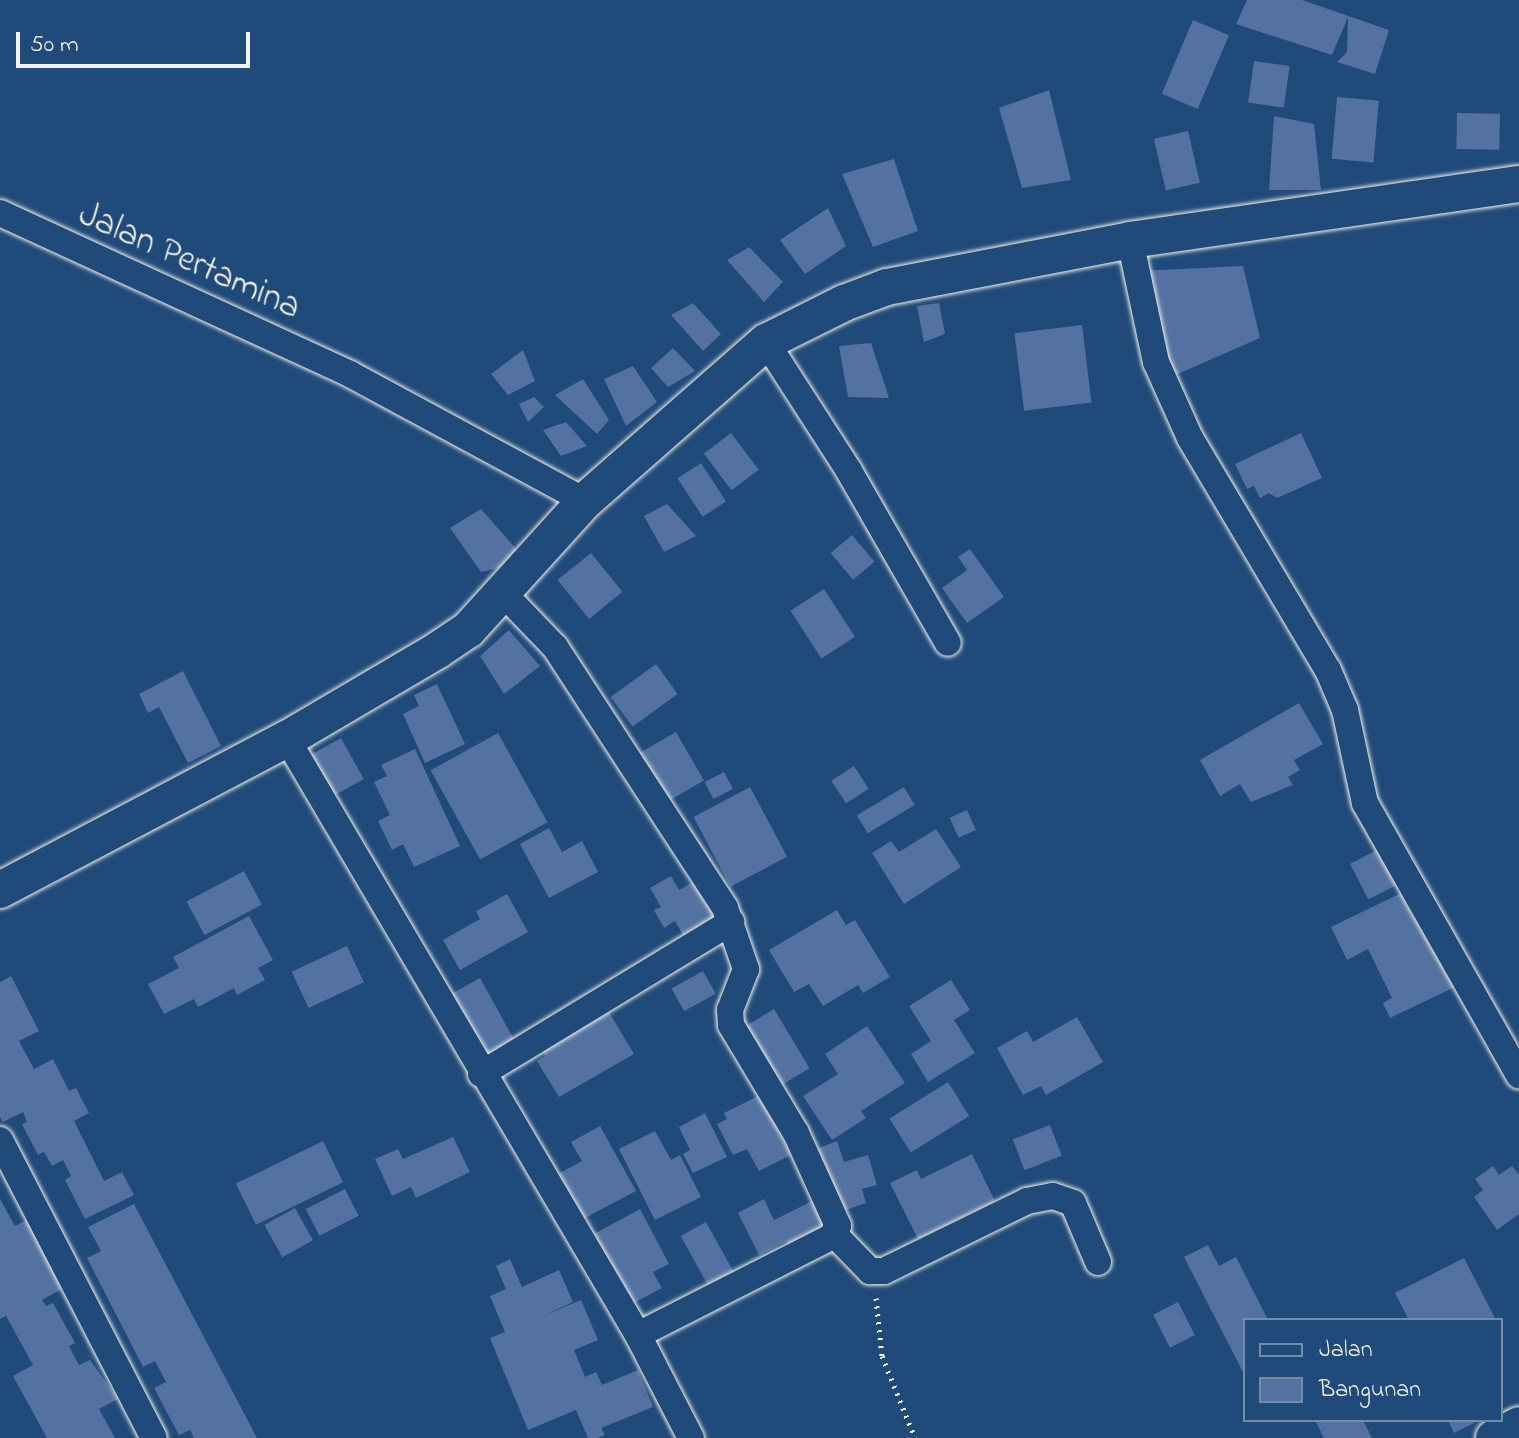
<!DOCTYPE html>
<style>
body{margin:0}
#map{position:relative;width:1519px;height:1438px;overflow:hidden;background:#1f4a7a;font-family:"Indie Flower",sans-serif}
div>[style]{position:absolute}
.building>*{inset:0;background:#5371a1;transform-origin:0 0}
.path>*{height:5px;margin-top:-2.5px;transform-origin:0;background:repeating-linear-gradient(90deg,#f4f1e8 0 2px,transparent 0 8px)}
.roads{filter:drop-shadow(0 0 2px #f4f1e8) drop-shadow(0 0 2px #f4f1e8)}
.street>*{height:26px;margin:-13px;padding:0 13px;transform-origin:13px;border-radius:13px;background:#1f4a7a}
.secondary>*{height:36px;margin:-18px;padding:0 18px;transform-origin:18px;border-radius:18px;background:#1f4a7a}
span{translate:-50% -50%;white-space:nowrap;text-align:center;line-height:1.15;-webkit-text-stroke:7px #1f4a7a;paint-order:stroke}
.street-label{font-size:36px;color:#f4f1e8}
.legend{position:absolute;left:1243px;top:1318px;width:260px;height:104px;box-sizing:border-box;background:#1f4a7a;border:2px solid #748da6;margin:0;padding:10px 14px;list-style:none;font-size:24px;color:#f4f1e8}
.legend li{display:flex;align-items:center;gap:16px;height:40px}
.legend b{width:40px;border:2px solid #748da6}
.scale{position:absolute;left:16px;top:32px;width:234px;height:36px;box-sizing:border-box;border:4px solid #f4f1e8;border-top:0;padding-left:10px;font-size:24px;line-height:28px;white-space:nowrap;color:#f4f1e8;-webkit-text-stroke:6px #1f4a7a;paint-order:stroke}
</style>
<div id="map">
<div class="building">
<div style="clip-path:polygon(1247px 0,1302px 0,1389px 30px,1375px 74px,1337px 62px,1347px 52px,1348px 17px,1332px 55px,1236px 24px)"></div>
<div style="left:1193px;top:20px;width:39px;height:80px;rotate:23deg"></div>
<div style="left:1254px;top:61px;width:36px;height:42px;rotate:8deg"></div>
<div style="clip-path:polygon(1049px 90px,1071px 180px,1022px 188px,999px 108px)"></div>
<div style="left:1337px;top:97px;width:42px;height:62px;rotate:5deg"></div>
<div style="left:1457px;top:113px;width:43px;height:36px;rotate:1deg"></div>
<div style="clip-path:polygon(1274px 116px,1314px 124px,1321px 190px,1269px 190px)"></div>
<div style="left:1188px;top:131px;width:53px;height:35px;rotate:77deg"></div>
<div style="clip-path:polygon(894px 159px,918px 231px,873px 247px,842px 174px)"></div>
<div style="clip-path:polygon(828px 208px,846px 246px,805px 274px,780px 240px)"></div>
<div style="clip-path:polygon(749px 247px,783px 282px,764px 302px,727px 260px)"></div>
<div style="clip-path:polygon(1243px 266px,1260px 338px,1173px 376px,1139px 271px)"></div>
<div style="clip-path:polygon(693px 303px,721px 334px,703px 351px,671px 315px)"></div>
<div style="clip-path:polygon(939px 303px,945px 334px,924px 342px,917px 306px)"></div>
<div style="left:1082px;top:325px;width:78px;height:68px;rotate:83deg"></div>
<div style="clip-path:polygon(871px 343px,889px 398px,848px 397px,839px 346px)"></div>
<div style="clip-path:polygon(673px 348px,695px 371px,668px 387px,651px 368px)"></div>
<div style="clip-path:polygon(523px 350px,535px 381px,508px 395px,491px 374px)"></div>
<div style="clip-path:polygon(633px 366px,657px 402px,626px 426px,604px 379px)"></div>
<div style="clip-path:polygon(583px 379px,609px 420px,597px 434px,555px 395px)"></div>
<div style="clip-path:polygon(534px 397px,544px 407px,528px 422px,519px 404px)"></div>
<div style="clip-path:polygon(566px 422px,587px 446px,561px 456px,543px 430px)"></div>
<div style="left:731px;top:433px;width:46px;height:34px;rotate:53deg"></div>
<div style="clip-path:polygon(1301px 433px,1322px 478px,1277px 498px,1269px 493px,1260px 498px,1254px 486px,1247px 489px,1235px 464px)"></div>
<div style="left:701px;top:463px;width:46px;height:28px;rotate:57deg"></div>
<div style="clip-path:polygon(667px 504px,696px 536px,664px 552px,644px 516px)"></div>
<div style="clip-path:polygon(481px 509px,518px 551px,499px 568px,481px 572px,450px 528px)"></div>
<div style="left:852px;top:535px;width:35px;height:28px;rotate:50deg"></div>
<div style="clip-path:polygon(970px 549px,1004px 597px,967px 623px,942px 588px,967px 570px,958px 557px)"></div>
<div style="left:591px;top:553px;width:50px;height:43px;rotate:51deg"></div>
<div style="left:824px;top:589px;width:57px;height:40px;rotate:57deg"></div>
<div style="clip-path:polygon(509px 630px,540px 666px,504px 694px,480px 656px)"></div>
<div style="left:656px;top:664px;width:37px;height:56px;rotate:54deg"></div>
<div style="clip-path:polygon(183px 671px,221px 746px,188px 763px,159px 707px,148px 713px,139px 694px)"></div>
<div style="clip-path:polygon(437px 684px,465px 744px,425px 763px,403px 714px,419px 706px,414px 695px)"></div>
<div style="clip-path:polygon(1299px 703px,1323px 744px,1294px 760px,1300px 770px,1288px 777px,1293px 785px,1251px 802px,1240px 784px,1220px 796px,1200px 760px)"></div>
<div style="left:676px;top:732px;width:56px;height:47px;rotate:60deg"></div>
<div style="left:498px;top:733px;width:102px;height:77px;rotate:61deg"></div>
<div style="left:341px;top:738px;width:47px;height:37px;rotate:61deg"></div>
<div style="clip-path:polygon(415px 749px,460px 846px,414px 867px,403px 844px,392px 850px,378px 821px,390px 815px,374px 782px,387px 776px,381px 765px)"></div>
<div style="left:854px;top:766px;width:27px;height:27px;rotate:57deg"></div>
<div style="left:724px;top:772px;width:19px;height:22px;rotate:62deg"></div>
<div style="left:750px;top:787px;width:79px;height:64px;rotate:62deg"></div>
<div style="left:904px;top:787px;width:21px;height:55px;rotate:59deg"></div>
<div style="left:967px;top:810px;width:22px;height:19px;rotate:66deg"></div>
<div style="clip-path:polygon(549px 828px,562px 852px,582px 841px,598px 872px,549px 898px,520px 844px)"></div>
<div style="clip-path:polygon(936px 829px,961px 867px,904px 904px,872px 853px,891px 841px,899px 852px)"></div>
<div style="left:1383px;top:847px;width:40px;height:37px;rotate:63deg"></div>
<div style="left:244px;top:871px;width:38px;height:65px;rotate:62deg"></div>
<div style="clip-path:polygon(671px 876px,679px 890px,695px 881px,718px 922px,686px 940px,675px 921px,664px 928px,654px 910px,661px 907px,650px 888px)"></div>
<div style="clip-path:polygon(1401px 893px,1414px 919px,1420px 916px,1455px 987px,1390px 1018px,1383px 1003px,1392px 998px,1368px 949px,1347px 960px,1331px 927px)"></div>
<div style="clip-path:polygon(507px 894px,528px 932px,460px 970px,443px 940px,480px 919px,476px 911px)"></div>
<div style="clip-path:polygon(837px 910px,846px 925px,855px 920px,890px 977px,863px 993px,858px 985px,823px 1006px,809px 984px,794px 992px,769px 950px)"></div>
<div style="clip-path:polygon(249px 916px,273px 960px,258px 968px,265px 980px,237px 995px,234px 988px,198px 1007px,194px 999px,164px 1014px,148px 984px,179px 968px,173px 957px)"></div>
<div style="left:347px;top:946px;width:40px;height:61px;rotate:65deg"></div>
<div style="left:703px;top:971px;width:26px;height:36px;rotate:61deg"></div>
<div style="clip-path:polygon(11px 976px,39px 1031px,19px 1041px,34px 1069px,53px 1059px,69px 1091px,76px 1088px,89px 1113px,74px 1121px,104px 1181px,122px 1172px,134px 1195px,85px 1219px,65px 1180px,71px 1176px,63px 1160px,52px 1166px,44px 1152px,38px 1155px,22px 1124px,27px 1122px,23px 1112px,3px 1122px,0 1117px,0 982px)"></div>
<div style="left:480px;top:978px;width:75px;height:35px;rotate:61deg"></div>
<div style="clip-path:polygon(951px 980px,970px 1010px,954px 1020px,975px 1053px,928px 1082px,911px 1054px,931px 1041px,909px 1006px)"></div>
<div style="clip-path:polygon(606px 1007px,634px 1054px,559px 1097px,537px 1061px,545px 1056px,539px 1046px)"></div>
<div style="left:774px;top:1009px;width:69px;height:37px;rotate:59deg"></div>
<div style="clip-path:polygon(1077px 1017px,1103px 1062px,1046px 1095px,1041px 1086px,1023px 1095px,997px 1048px,1027px 1031px,1033px 1042px)"></div>
<div style="clip-path:polygon(867px 1026px,905px 1083px,861px 1111px,866px 1118px,832px 1140px,803px 1096px,838px 1074px,825px 1054px)"></div>
<div style="left:948px;top:1082px;width:40px;height:69px;rotate:58deg"></div>
<div style="clip-path:polygon(760px 1095px,791px 1155px,759px 1171px,747px 1149px,733px 1155px,717px 1124px,727px 1119px,724px 1113px)"></div>
<div style="clip-path:polygon(705px 1113px,727px 1157px,693px 1173px,683px 1154px,690px 1150px,679px 1127px)"></div>
<div style="left:1050px;top:1125px;width:33px;height:40px;rotate:69deg"></div>
<div style="clip-path:polygon(600px 1126px,636px 1191px,583px 1219px,558px 1174px,582px 1161px,571px 1142px)"></div>
<div style="clip-path:polygon(655px 1131px,671px 1160px,680px 1155px,701px 1197px,655px 1220px,619px 1149px)"></div>
<div style="clip-path:polygon(453px 1137px,470px 1172px,416px 1198px,411px 1187px,392px 1196px,375px 1159px,398px 1149px,403px 1159px)"></div>
<div style="left:323px;top:1141px;width:46px;height:97px;rotate:64deg"></div>
<div style="clip-path:polygon(837px 1141px,844px 1162px,868px 1155px,877px 1185px,862px 1189px,866px 1203px,837px 1213px,816px 1149px)"></div>
<div style="clip-path:polygon(972px 1154px,995px 1201px,918px 1239px,890px 1183px,917px 1170px,921px 1179px)"></div>
<div style="clip-path:polygon(1493px 1166px,1499px 1175px,1512px 1166px,1519px 1175px,1519px 1214px,1497px 1230px,1474px 1197px,1483px 1190px,1475px 1179px)"></div>
<div style="left:345px;top:1189px;width:30px;height:44px;rotate:63deg"></div>
<div style="clip-path:polygon(0 1199px,15px 1226px,28px 1219px,65px 1287px,42px 1300px,46px 1306px,53px 1303px,75px 1343px,69px 1346px,79px 1365px,90px 1360px,118px 1399px,99px 1409px,115px 1438px,47px 1438px,13px 1376px,33px 1365px,6px 1316px,0 1319px)"></div>
<div style="clip-path:polygon(764px 1199px,774px 1220px,814px 1200px,829px 1229px,790px 1249px,786px 1241px,759px 1255px,738px 1213px)"></div>
<div style="clip-path:polygon(134px 1204px,257px 1438px,194px 1438px,190px 1430px,179px 1435px,154px 1388px,166px 1382px,155px 1361px,143px 1367px,87px 1258px,101px 1251px,88px 1227px)"></div>
<div style="left:295px;top:1208px;width:37px;height:35px;rotate:61deg"></div>
<div style="clip-path:polygon(640px 1209px,669px 1264px,653px 1272px,662px 1288px,632px 1304px,594px 1234px)"></div>
<div style="left:706px;top:1222px;width:65px;height:29px;rotate:61deg"></div>
<div style="clip-path:polygon(1208px 1245px,1219px 1266px,1236px 1257px,1268px 1320px,1245px 1320px,1245px 1376px,1184px 1257px)"></div>
<div style="clip-path:polygon(1464px 1258px,1496px 1320px,1409px 1320px,1395px 1293px)"></div>
<div style="clip-path:polygon(510px 1259px,522px 1287px,559px 1270px,573px 1302px,545px 1315px,581px 1300px,598px 1340px,574px 1350px,585px 1377px,596px 1372px,602px 1385px,638px 1370px,653px 1407px,601px 1428px,605px 1435px,597px 1438px,588px 1438px,576px 1410px,528px 1430px,490px 1338px,505px 1332px,490px 1296px,506px 1289px,496px 1266px)"></div>
<div style="left:1178px;top:1302px;width:37px;height:28px;rotate:63deg"></div>
<div style="clip-path:polygon(1315px 1420px,1363px 1420px,1372px 1438px,1324px 1438px)"></div>
<div style="clip-path:polygon(1448px 1420px,1480px 1420px,1454px 1433px)"></div>
</div>
<div class="path">
<div style="left:876px;top:1298px;width:58px;rotate:84.1deg"></div>
<div style="left:882px;top:1356px;width:88px;rotate:68.1deg"></div>
</div>
<div class="roads">
<div class="street">
<div style="left:0;top:213px;width:385px;rotate:24.7deg"></div>
<div style="left:350px;top:374px;width:267px;rotate:28.4deg"></div>
<div style="left:1130px;top:240px;width:125px;rotate:78deg"></div>
<div style="left:1156px;top:362px;width:83px;rotate:65.9deg"></div>
<div style="left:1190px;top:438px;width:270px;rotate:59.3deg"></div>
<div style="left:1328px;top:670px;width:43px;rotate:67deg"></div>
<div style="left:1345px;top:710px;width:95px;rotate:77.9deg"></div>
<div style="left:1365px;top:803px;width:313px;rotate:60.5deg"></div>
<div style="left:766px;top:342px;width:153px;rotate:57.2deg"></div>
<div style="left:849px;top:471px;width:198px;rotate:60.1deg"></div>
<div style="left:503px;top:593px;width:75px;rotate:46.1deg"></div>
<div style="left:555px;top:647px;width:311px;rotate:56.9deg"></div>
<div style="left:725px;top:908px;width:65px;rotate:71deg"></div>
<div style="left:746px;top:969px;width:44px;rotate:111.3deg"></div>
<div style="left:730px;top:1010px;width:15px;rotate:86deg"></div>
<div style="left:731px;top:1025px;width:126px;rotate:59deg"></div>
<div style="left:796px;top:1133px;width:102px;rotate:65.7deg"></div>
<div style="left:838px;top:1226px;width:13px;rotate:122deg"></div>
<div style="left:831px;top:1237px;width:216px;rotate:153.1deg"></div>
<div style="left:287px;top:739px;width:692px;rotate:59.51deg"></div>
<div style="left:638px;top:1335px;width:116px;rotate:62.8deg"></div>
<div style="left:481px;top:1074px;width:293px;rotate:-31.3deg"></div>
<div style="left:0;top:1140px;width:335px;rotate:62.7deg"></div>
<div style="left:834px;top:1234px;width:52px;rotate:45.8deg"></div>
<div style="left:870px;top:1271px;width:14px"></div>
<div style="left:884px;top:1271px;width:159px;rotate:-26.1deg"></div>
<div style="left:1027px;top:1201px;width:26px;rotate:-11deg"></div>
<div style="left:1053px;top:1196px;width:21px;rotate:19deg"></div>
<div style="left:1073px;top:1203px;width:64px;rotate:67deg"></div>
</div>
<div class="secondary">
<div style="left:0;top:890px;width:324px;rotate:-27.8deg"></div>
<div style="left:287px;top:739px;width:175px;rotate:-30.5deg"></div>
<div style="left:438px;top:650px;width:36px;rotate:-34deg"></div>
<div style="left:468px;top:630px;width:174px;rotate:-47.8deg"></div>
<div style="left:585px;top:501px;width:241px;rotate:-41.3deg"></div>
<div style="left:766px;top:342px;width:87px;rotate:-26.6deg"></div>
<div style="left:844px;top:303px;width:46px;rotate:-20.4deg"></div>
<div style="left:887px;top:287px;width:248px;rotate:-10.9deg"></div>
<div style="left:1130px;top:240px;width:393px;rotate:-8.2deg"></div>
<div style="left:1494px;top:1438px;width:28px;rotate:-27deg"></div>
</div>
</div>
<div class="street-label">
<span style="left:189px;top:262px;rotate:24deg">Jalan Pertamina</span>
</div>
<ul class="legend">
<li><b style="height:10px;background:#1f4a7a"></b>Jalan</li>
<li><b style="height:22px;background:#5371a1"></b>Bangunan</li>
</ul>
<div class="scale">50 m</div>
</div>
